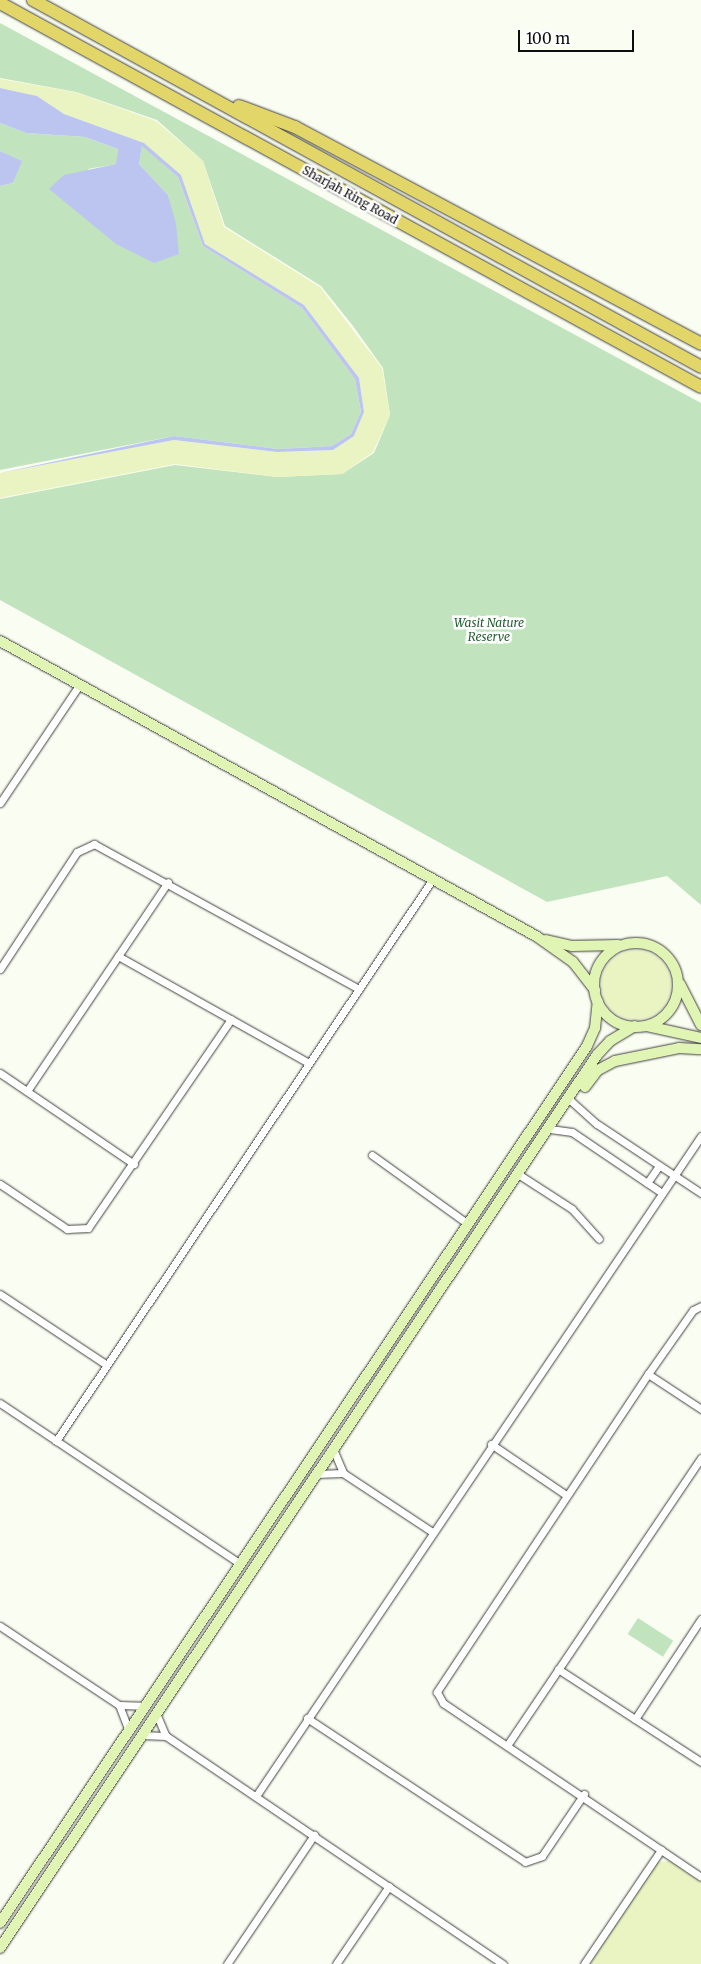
<!DOCTYPE html>
<style>
body{margin:0}
#map{position:relative;width:701px;height:1964px;overflow:hidden;background:#fafdf1;font-family:Merriweather,serif}
div>[style]{position:absolute}
.green>*{inset:0;background:#c1e4be;transform-origin:0 0}
.sand>*{inset:0;background:#e9f4c2}
.round{border-radius:50%}
.water>*{inset:0;background:#bbc5ef}
.roads{filter:drop-shadow(0 0 1px #414141) drop-shadow(0 0 1px #414141)}
.minor>*{height:7px;margin:-3.5px;padding:0 3.5px;transform-origin:3.5px;border-radius:3.5px;background:#fff}
.secondary>*{height:10px;margin:-5px;padding:0 5px;transform-origin:5px;border-radius:5px;background:#e0f5b3}
.secondary>.ring{margin:-5px;padding:0;box-sizing:content-box;background:none;border:10px solid #e0f5b3;border-radius:50%}
.motorway>*{height:12px;margin:-6px;padding:0 6px;transform-origin:6px;border-radius:6px;background:#e3d669}
span{translate:-50% -50%;white-space:nowrap;text-align:center;line-height:1.15;-webkit-text-stroke:5px #fff;paint-order:stroke}
.street-label{font-size:12px;color:#0e0e0e}
.park-label{font-size:12px;color:#265e33;font-style:italic}
.scale{position:absolute;left:518px;top:30px;width:116px;height:22px;box-sizing:border-box;border:2px solid #0e0e0e;border-top:0;padding-left:6px;font-size:15px;line-height:18px;white-space:nowrap;color:#0e0e0e;-webkit-text-stroke:4px #fff;paint-order:stroke}
</style>
<div id="map">
<div class="green">
<div style="clip-path:polygon(0 23px,701px 403px,701px 905px,667px 876px,547px 902px,0 600px,0 499px,175px 465px,277px 477px,342px 474px,374px 453px,390px 415px,383px 368px,353px 326px,321px 286px,225px 226px,203px 161px,157px 120px,76px 92px,0 78px)"></div>
<div style="clip-path:polygon(0 123px,26px 133px,85px 137px,118px 149px,117px 164px,88px 169px,179px 254px,168px 195px,139px 164px,142px 145px,178px 177px,203px 246px,302px 308px,355px 379px,361px 412px,351px 434px,332px 446px,278px 449px,174px 436px,0 470px,0 186px,13px 183px,21px 161px,0 151px)"></div>
<div style="left:638px;top:1618px;width:42px;height:19px;rotate:33deg"></div>
</div>
<div class="sand">
<div style="clip-path:polygon(0 79px,75px 92px,156px 121px,203px 161px,224px 227px,320px 287px,382px 368px,390px 415px,373px 452px,342px 474px,277px 477px,175px 464px,0 498px,0 473px,174px 440px,277px 452px,333px 450px,354px 436px,364px 412px,359px 378px,304px 305px,205px 244px,181px 175px,144px 143px,64px 114px,37px 96px,0 88px)"></div>
<div class="round" style="left:601px;top:950px;width:70px;height:70px"></div>
<div style="clip-path:polygon(670px 1861px,701px 1882px,701px 1964px,590px 1964px,657px 1862px)"></div>
</div>
<div class="water">
<div style="clip-path:polygon(0 88px,37px 96px,64px 114px,144px 143px,181px 175px,205px 244px,304px 305px,359px 378px,364px 412px,354px 436px,333px 450px,277px 452px,174px 440px,0 473px,174px 436px,278px 449px,332px 446px,351px 434px,361px 412px,355px 379px,302px 308px,203px 246px,178px 177px,142px 146px,139px 164px,168px 195px,176px 224px,179px 254px,154px 263px,116px 244px,49px 189px,64px 175px,116px 164px,118px 149px,85px 137px,26px 133px,0 123px)"></div>
<div style="clip-path:polygon(0 151px,22px 161px,13px 183px,0 186px)"></div>
</div>
<div class="roads">
<div class="minor">
<div style="left:0;top:803px;width:143px;rotate:-56.1deg"></div>
<div style="left:118px;top:956px;width:219px;rotate:29.3deg"></div>
<div style="left:0;top:969px;width:140px;rotate:-56.7deg"></div>
<div style="left:77px;top:852px;width:19px;rotate:-25deg"></div>
<div style="left:94px;top:844px;width:302px;rotate:28.7deg"></div>
<div style="left:0;top:1073px;width:162px;rotate:34.2deg"></div>
<div style="left:27px;top:1091px;width:252px;rotate:-56deg"></div>
<div style="left:570px;top:1100px;width:36px;rotate:42deg"></div>
<div style="left:597px;top:1124px;width:125px;rotate:33.6deg"></div>
<div style="left:550px;top:1129px;width:22px;rotate:8deg"></div>
<div style="left:572px;top:1132px;width:109px;rotate:34.1deg"></div>
<div style="left:372px;top:1155px;width:118px;rotate:35.7deg"></div>
<div style="left:518px;top:1174px;width:64px;rotate:32.9deg"></div>
<div style="left:572px;top:1209px;width:40px;rotate:48deg"></div>
<div style="left:647px;top:1183px;width:21px;rotate:-55deg"></div>
<div style="left:0;top:1184px;width:81px;rotate:33.9deg"></div>
<div style="left:67px;top:1229px;width:21px;rotate:-3deg"></div>
<div style="left:88px;top:1228px;width:253px;rotate:-55.6deg"></div>
<div style="left:0;top:1294px;width:128px;rotate:33.6deg"></div>
<div style="left:701px;top:1306px;width:9px;rotate:153deg"></div>
<div style="left:693px;top:1310px;width:78px;rotate:125.1deg"></div>
<div style="left:648px;top:1374px;width:382px;rotate:123.6deg"></div>
<div style="left:437px;top:1692px;width:13px;rotate:61deg"></div>
<div style="left:443px;top:1703px;width:311px;rotate:34deg"></div>
<div style="left:648px;top:1374px;width:64px;rotate:33.4deg"></div>
<div style="left:0;top:1403px;width:288px;rotate:33.8deg"></div>
<div style="left:56px;top:1441px;width:675px;rotate:-56.17deg"></div>
<div style="left:491px;top:1444px;width:91px;rotate:34.2deg"></div>
<div style="left:333px;top:1449px;width:26px;rotate:67deg"></div>
<div style="left:316px;top:1474px;width:27px;rotate:-2deg"></div>
<div style="left:343px;top:1473px;width:105px;rotate:33.4deg"></div>
<div style="left:0;top:1626px;width:143px;rotate:33.6deg"></div>
<div style="left:119px;top:1705px;width:24px;rotate:2deg"></div>
<div style="left:558px;top:1669px;width:171px;rotate:33deg"></div>
<div style="left:119px;top:1705px;width:26px;rotate:69deg"></div>
<div style="left:156px;top:1713px;width:25px;rotate:67deg"></div>
<div style="left:166px;top:1736px;width:407px;rotate:34.1deg"></div>
<div style="left:307px;top:1718px;width:261px;rotate:33.4deg"></div>
<div style="left:525px;top:1862px;width:18px;rotate:-19deg"></div>
<div style="left:542px;top:1856px;width:75px;rotate:-55.9deg"></div>
<div style="left:635px;top:1719px;width:120px;rotate:-56.6deg"></div>
<div style="left:140px;top:1735px;width:26px;rotate:2deg"></div>
<div style="left:508px;top:1744px;width:345px;rotate:-56deg"></div>
<div style="left:256px;top:1796px;width:796px;rotate:-56.01deg"></div>
<div style="left:227px;top:1964px;width:156px;rotate:-56deg"></div>
<div style="left:336px;top:1964px;width:94px;rotate:-55.8deg"></div>
<div style="left:584px;top:1964px;width:138px;rotate:-56deg"></div>
</div>
<div class="secondary">
<div style="left:0;top:641px;width:612px;rotate:28.83deg"></div>
<div style="left:536px;top:936px;width:45px;rotate:35.1deg"></div>
<div style="left:573px;top:962px;width:36px;rotate:52deg"></div>
<div style="left:546px;top:940px;width:27px;rotate:13deg"></div>
<div style="left:572px;top:946px;width:46px;rotate:-1.2deg"></div>
<div class="ring" style="left:594px;top:943px;width:74px;height:74px"></div>
<div style="left:680px;top:984px;width:46px;rotate:62.9deg"></div>
<div style="left:647px;top:1026px;width:55px;rotate:12.5deg"></div>
<div style="left:585px;top:1087px;width:21px;rotate:-53deg"></div>
<div style="left:598px;top:1070px;width:19px;rotate:-28deg"></div>
<div style="left:615px;top:1061px;width:65px;rotate:-11.5deg"></div>
<div style="left:679px;top:1048px;width:22px;rotate:3deg"></div>
<div style="left:0;top:1923px;width:1055px;rotate:-56.2deg"></div>
<div style="left:587px;top:1046px;width:20px;rotate:-66deg"></div>
<div style="left:595px;top:1028px;width:27px;rotate:-84deg"></div>
<div style="left:0;top:1948px;width:1074px;rotate:-56.24deg"></div>
<div style="left:597px;top:1055px;width:19px;rotate:-47deg"></div>
<div style="left:610px;top:1041px;width:29px;rotate:-31deg"></div>
</div>
<div class="motorway">
<div style="left:33px;top:0;width:762px;rotate:28.78deg"></div>
<div style="left:0;top:3px;width:799px;rotate:28.71deg"></div>
<div style="left:239px;top:106px;width:60px;rotate:20.6deg"></div>
<div style="left:295px;top:127px;width:460px;rotate:28.1deg"></div>
</div>
</div>
<div class="street-label">
<span style="left:350px;top:195px;rotate:29deg">Sharjah Ring Road</span>
</div>
<div class="park-label">
<span style="left:489px;top:630px">Wasit Nature<br>Reserve</span>
</div>
<div class="scale">100 m</div>
</div>
